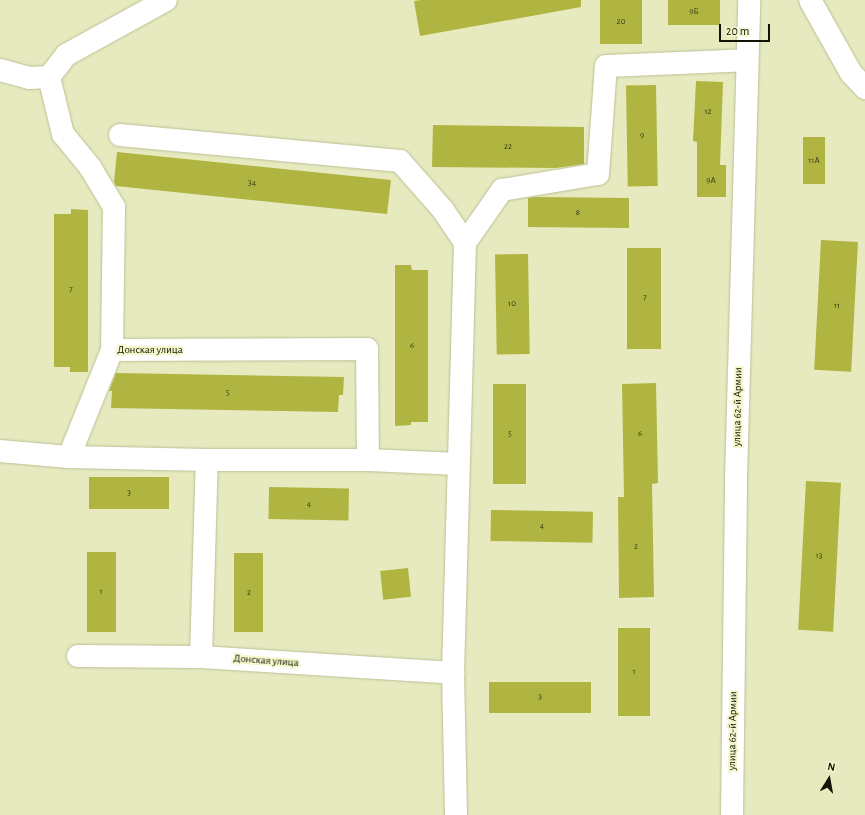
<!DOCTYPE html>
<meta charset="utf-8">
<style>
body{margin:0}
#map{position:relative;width:865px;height:815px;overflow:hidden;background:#e6eabe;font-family:"Alegreya Sans",sans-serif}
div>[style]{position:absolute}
.building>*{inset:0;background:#b0b441;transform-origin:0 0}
.roads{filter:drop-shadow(0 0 1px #bcbf95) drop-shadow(0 0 1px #bcbf95)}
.minor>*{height:22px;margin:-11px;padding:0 11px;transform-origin:11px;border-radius:11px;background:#fff}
span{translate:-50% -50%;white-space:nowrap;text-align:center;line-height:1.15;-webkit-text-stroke:4px #f4f7cb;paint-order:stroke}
.number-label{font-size:9px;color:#3a3c14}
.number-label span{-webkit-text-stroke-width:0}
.street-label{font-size:11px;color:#131405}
.north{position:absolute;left:809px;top:759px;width:40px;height:40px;-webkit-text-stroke:3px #f4f7cb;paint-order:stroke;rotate:11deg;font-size:11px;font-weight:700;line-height:16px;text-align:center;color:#131405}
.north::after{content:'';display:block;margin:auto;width:14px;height:18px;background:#131405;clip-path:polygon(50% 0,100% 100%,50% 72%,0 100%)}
.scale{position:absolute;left:719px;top:24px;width:51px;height:18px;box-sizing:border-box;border:2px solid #131405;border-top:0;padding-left:5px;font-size:12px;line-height:14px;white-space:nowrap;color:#131405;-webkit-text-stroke:3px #f4f7cb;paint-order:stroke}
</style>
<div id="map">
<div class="building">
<div style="clip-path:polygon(421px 0,581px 0,581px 7px,420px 36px,414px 1px)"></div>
<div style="left:600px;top:0;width:42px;height:44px"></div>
<div style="left:668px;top:0;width:52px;height:25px"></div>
<div style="clip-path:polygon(696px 81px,723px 82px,720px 165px,726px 165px,726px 197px,697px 197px,697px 142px,693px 141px)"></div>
<div style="left:656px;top:85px;width:101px;height:30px;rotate:89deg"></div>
<div style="clip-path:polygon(433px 125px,584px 127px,584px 164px,556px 168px,432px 167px)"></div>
<div style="left:803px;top:137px;width:22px;height:47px"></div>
<div style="clip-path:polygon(117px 152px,391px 180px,387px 214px,116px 186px,114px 182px)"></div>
<div style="clip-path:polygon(534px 197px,629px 198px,629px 228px,528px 227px,528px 198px)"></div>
<div style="clip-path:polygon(71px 209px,88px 210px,88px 372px,70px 372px,70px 367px,54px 367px,54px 214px,71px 214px)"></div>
<div style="left:821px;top:240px;width:37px;height:130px;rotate:3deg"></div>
<div style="left:627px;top:248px;width:34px;height:101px"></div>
<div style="left:528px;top:254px;width:100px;height:33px;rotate:89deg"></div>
<div style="clip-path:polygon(395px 265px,411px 265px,412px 270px,428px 270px,428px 422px,411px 422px,411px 425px,395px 426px)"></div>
<div style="clip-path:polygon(116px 373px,344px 377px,343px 395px,339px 395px,338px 412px,111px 408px,112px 391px,109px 391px)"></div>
<div style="clip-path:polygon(656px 383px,658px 483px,652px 484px,654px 597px,619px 598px,618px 497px,624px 497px,622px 384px)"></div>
<div style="left:493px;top:384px;width:33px;height:100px"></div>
<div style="left:89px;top:477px;width:80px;height:32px"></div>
<div style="left:806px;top:481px;width:35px;height:149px;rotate:3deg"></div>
<div style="left:269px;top:487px;width:80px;height:32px;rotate:1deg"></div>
<div style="left:491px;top:510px;width:102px;height:31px;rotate:1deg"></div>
<div style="left:87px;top:552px;width:29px;height:80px"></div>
<div style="left:234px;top:553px;width:29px;height:79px"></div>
<div style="left:408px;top:568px;width:29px;height:28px;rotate:84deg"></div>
<div style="left:618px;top:628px;width:32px;height:88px"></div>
<div style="left:489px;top:682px;width:102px;height:31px"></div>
</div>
<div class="roads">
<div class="minor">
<div style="left:810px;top:0;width:84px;rotate:60.7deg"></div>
<div style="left:851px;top:73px;width:21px;rotate:47deg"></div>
<div style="left:0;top:70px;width:30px;rotate:15deg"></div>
<div style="left:29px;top:78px;width:20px;rotate:-3deg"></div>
<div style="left:49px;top:77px;width:28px;rotate:-52deg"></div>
<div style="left:66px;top:55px;width:114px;rotate:-28.8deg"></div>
<div style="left:49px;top:77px;width:59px;rotate:76.2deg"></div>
<div style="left:63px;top:134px;width:43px;rotate:50.7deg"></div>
<div style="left:90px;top:167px;width:47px;rotate:59deg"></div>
<div style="left:114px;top:207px;width:143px;rotate:90.8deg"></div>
<div style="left:112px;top:350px;width:255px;rotate:-0.2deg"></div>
<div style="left:367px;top:349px;width:111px;rotate:89.5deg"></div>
<div style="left:120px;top:135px;width:281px;rotate:5.3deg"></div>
<div style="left:400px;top:161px;width:65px;rotate:48.7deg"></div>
<div style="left:443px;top:210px;width:40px;rotate:56deg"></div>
<div style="left:0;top:451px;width:69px;rotate:5deg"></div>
<div style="left:69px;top:457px;width:138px;rotate:1.2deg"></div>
<div style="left:207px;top:460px;width:161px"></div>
<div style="left:368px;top:460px;width:90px;rotate:2.5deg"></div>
<div style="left:69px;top:457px;width:115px;rotate:-68.1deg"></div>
<div style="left:78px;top:656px;width:123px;rotate:0.5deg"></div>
<div style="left:201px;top:657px;width:253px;rotate:3.6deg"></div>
<div style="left:201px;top:657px;width:197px;rotate:-88.3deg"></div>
<div style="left:456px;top:815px;width:142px;rotate:-91.2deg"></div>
<div style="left:453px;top:673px;width:430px;rotate:-88.4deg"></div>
<div style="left:465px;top:243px;width:65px;rotate:-55.1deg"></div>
<div style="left:502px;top:190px;width:97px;rotate:-9.5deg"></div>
<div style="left:598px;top:174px;width:108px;rotate:-85.8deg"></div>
<div style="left:606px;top:66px;width:141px;rotate:-2.4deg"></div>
<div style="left:732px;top:815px;width:337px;rotate:-89.3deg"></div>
<div style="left:736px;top:478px;width:478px;rotate:-88.4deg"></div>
</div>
</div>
<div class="number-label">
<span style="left:694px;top:12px">9Б</span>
<span style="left:621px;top:22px">20</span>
<span style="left:708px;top:112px">12</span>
<span style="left:642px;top:136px">9</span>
<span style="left:508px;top:147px">22</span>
<span style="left:814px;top:161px">11А</span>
<span style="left:711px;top:181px">9А</span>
<span style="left:252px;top:183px">34</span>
<span style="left:578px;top:213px">8</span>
<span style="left:71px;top:290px">7</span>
<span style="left:645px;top:298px">7</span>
<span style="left:512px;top:304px">10</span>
<span style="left:837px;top:306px">11</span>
<span style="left:412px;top:346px">6</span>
<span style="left:228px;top:393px">5</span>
<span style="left:510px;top:434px">5</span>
<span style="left:640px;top:434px">6</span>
<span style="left:129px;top:493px">3</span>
<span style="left:309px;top:504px">4</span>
<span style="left:542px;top:526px">4</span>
<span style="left:636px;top:547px">2</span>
<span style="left:819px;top:556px">13</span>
<span style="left:101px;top:592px">1</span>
<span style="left:249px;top:593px">2</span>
<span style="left:634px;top:672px">1</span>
<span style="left:540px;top:697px">3</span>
</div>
<div class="street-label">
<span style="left:150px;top:350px">Донская улица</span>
<span style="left:738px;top:407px;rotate:-89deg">улица 62-й Армии</span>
<span style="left:266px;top:661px;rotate:4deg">Донская улица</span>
<span style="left:733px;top:731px;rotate:-89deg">улица 62-й Армии</span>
</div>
<div class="north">N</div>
<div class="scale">20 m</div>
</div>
